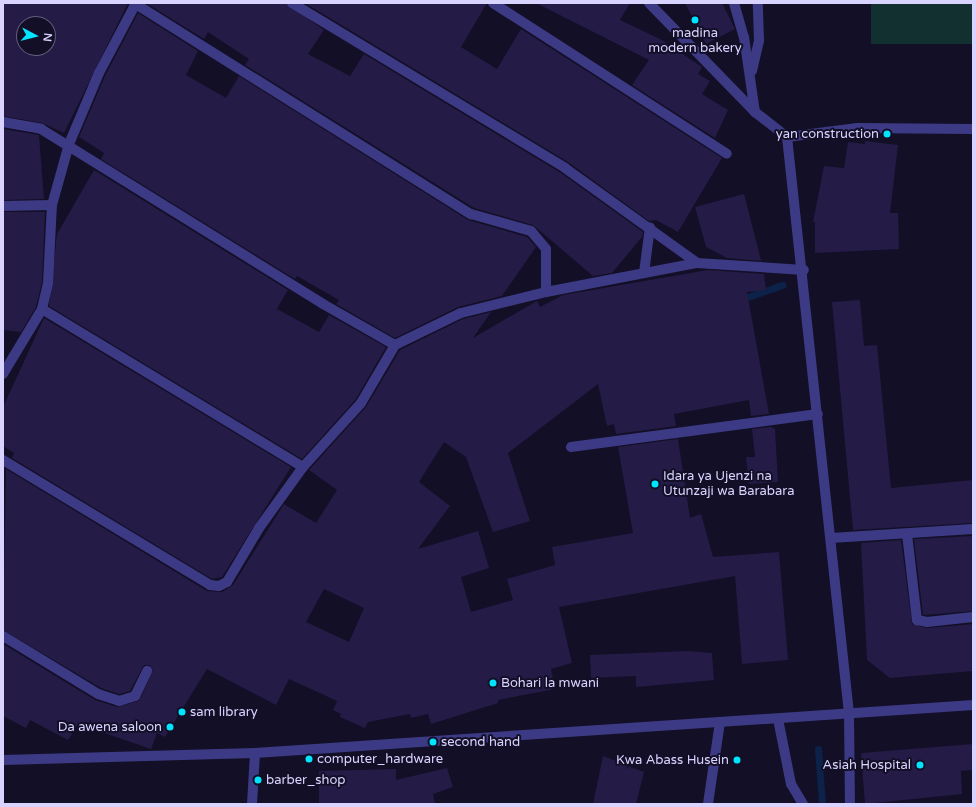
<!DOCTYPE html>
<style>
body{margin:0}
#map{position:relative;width:976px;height:807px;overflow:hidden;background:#130f26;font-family:"Varela Round",sans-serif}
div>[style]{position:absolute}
.green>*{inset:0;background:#12302f;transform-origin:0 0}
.stream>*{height:7px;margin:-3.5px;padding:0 3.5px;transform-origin:3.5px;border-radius:3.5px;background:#0c2248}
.building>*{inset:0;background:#241b47}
.minor>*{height:10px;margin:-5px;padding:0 5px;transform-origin:5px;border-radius:5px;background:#3d3a85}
.dots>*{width:11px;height:11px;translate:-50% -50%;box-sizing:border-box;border:2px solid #130f26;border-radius:50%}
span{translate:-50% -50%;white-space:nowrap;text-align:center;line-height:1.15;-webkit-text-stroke:4px #130f26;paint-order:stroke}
.poi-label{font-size:13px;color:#d9d4ff}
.right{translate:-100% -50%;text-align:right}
.left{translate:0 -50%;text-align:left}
.frame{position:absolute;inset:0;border:4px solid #d9d4ff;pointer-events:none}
.north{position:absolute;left:16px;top:16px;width:40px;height:40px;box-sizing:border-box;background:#130f26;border:1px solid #625e7d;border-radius:50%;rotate:97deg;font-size:11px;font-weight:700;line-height:16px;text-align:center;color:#d9d4ff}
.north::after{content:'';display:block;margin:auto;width:14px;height:18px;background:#00e5ff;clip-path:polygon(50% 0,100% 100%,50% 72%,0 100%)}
</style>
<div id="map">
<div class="green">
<div style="left:871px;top:3px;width:102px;height:41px"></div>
</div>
<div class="stream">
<div style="left:739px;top:300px;width:46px;rotate:-19.2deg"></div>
<div style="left:818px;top:749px;width:55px;rotate:85.8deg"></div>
</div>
<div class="building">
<div style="clip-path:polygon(evenodd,3px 3px,128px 3px,64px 133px,42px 123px,3px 116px,3px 3px,24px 24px,48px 24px,48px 48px,24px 48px,24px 24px)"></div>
<div style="clip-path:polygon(146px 3px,286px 3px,324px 30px,308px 54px,350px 76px,364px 54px,561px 173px,643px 232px,642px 237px,612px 273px,593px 276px,533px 225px,474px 208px,245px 65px,249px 59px,208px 32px,204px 39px)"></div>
<div style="clip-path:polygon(305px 3px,487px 3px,461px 47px,497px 69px,521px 29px,722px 158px,678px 232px,656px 220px,649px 221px,568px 162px)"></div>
<div style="clip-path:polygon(536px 3px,630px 3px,620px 20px,662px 40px,702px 67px,698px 74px,710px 81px,702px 94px,728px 110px,715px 138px,632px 85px,649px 60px)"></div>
<div style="clip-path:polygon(685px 3px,722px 3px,735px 29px,706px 44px)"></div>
<div style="clip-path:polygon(138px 13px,198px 51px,186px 75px,226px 98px,239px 76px,468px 220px,527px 237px,536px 247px,502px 296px,458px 307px,395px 338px,336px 304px,339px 300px,297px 276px,295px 279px,101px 159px,104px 153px,79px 137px,105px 76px)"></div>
<div style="clip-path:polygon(3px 129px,39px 135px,44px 199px,3px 200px)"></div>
<div style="clip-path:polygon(865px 141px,898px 145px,890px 213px,898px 213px,899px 249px,815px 253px,815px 222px,813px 222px,824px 166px,844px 168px,848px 142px,865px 144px)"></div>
<div style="clip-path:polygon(94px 170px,288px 290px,277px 309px,319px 332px,329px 315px,386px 347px,356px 399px,302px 459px,49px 306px,57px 234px)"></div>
<div style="clip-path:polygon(744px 194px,761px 260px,762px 261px,727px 258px,706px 247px,695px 207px)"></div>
<div style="clip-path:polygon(3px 212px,45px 212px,42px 282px,36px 307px,21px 332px,3px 330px)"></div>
<div style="clip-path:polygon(evenodd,708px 270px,764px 274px,766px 290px,747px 292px,769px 414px,751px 416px,749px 400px,674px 414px,676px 426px,616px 434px,614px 424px,607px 426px,598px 384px,508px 453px,530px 521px,493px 532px,466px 457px,444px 442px,419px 482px,450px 506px,418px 549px,478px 531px,489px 568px,461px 577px,471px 612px,513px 600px,507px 579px,555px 565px,552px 547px,633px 533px,618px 447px,678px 439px,690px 518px,701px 514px,713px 557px,779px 552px,788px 660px,742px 664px,735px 576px,559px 607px,572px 663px,551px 669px,555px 689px,498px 700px,498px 703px,431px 724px,428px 714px,411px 718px,410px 714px,368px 722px,365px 728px,340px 717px,341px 714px,333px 710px,337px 701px,289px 679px,276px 705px,207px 669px,165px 737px,157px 733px,151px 749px,78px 724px,68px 740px,30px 720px,26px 728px,3px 716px,3px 644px,95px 700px,117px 707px,139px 701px,153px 671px,150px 665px,144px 665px,130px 691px,119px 694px,101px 688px,3px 630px,6px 469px,207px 591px,222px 592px,233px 585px,284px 504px,316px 523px,337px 490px,309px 470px,366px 407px,400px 350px,463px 319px,491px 312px,473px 338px,537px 301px,540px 307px,563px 295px,708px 270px,324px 589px,364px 608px,349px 642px,306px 622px,324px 589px)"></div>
<div style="clip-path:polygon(860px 300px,864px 346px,877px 345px,891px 488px,973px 480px,973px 523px,853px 530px,832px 302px)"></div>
<div style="clip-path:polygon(44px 318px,291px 467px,222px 577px,212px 579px,12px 458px,14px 453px,3px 446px,3px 407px)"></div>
<div style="clip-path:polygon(771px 427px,775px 429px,778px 482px,749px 484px,746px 457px,755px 457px,752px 429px)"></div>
<div style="clip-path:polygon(973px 536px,973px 611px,923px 615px,914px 539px)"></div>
<div style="clip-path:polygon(901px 540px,912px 624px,927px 628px,973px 624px,973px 671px,890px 678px,867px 660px,861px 543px)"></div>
<div style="clip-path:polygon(688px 651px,712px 653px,714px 680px,636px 687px,636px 676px,591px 678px,590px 655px)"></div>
<div style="clip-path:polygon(973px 744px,973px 770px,961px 771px,962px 794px,865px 804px,861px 753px)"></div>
<div style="clip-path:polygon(603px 756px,644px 772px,636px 804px,593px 804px)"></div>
<div style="clip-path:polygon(447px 768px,453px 787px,433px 794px,435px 804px,319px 804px,319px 771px,396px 769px,396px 780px)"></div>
</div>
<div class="minor">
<div style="left:134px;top:3px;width:398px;rotate:32.1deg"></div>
<div style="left:471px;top:214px;width:62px;rotate:15.8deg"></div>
<div style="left:531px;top:231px;width:23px;rotate:50deg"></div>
<div style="left:546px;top:249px;width:43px;rotate:90deg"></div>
<div style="left:292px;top:3px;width:319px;rotate:31.1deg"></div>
<div style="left:565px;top:168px;width:163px;rotate:35.7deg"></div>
<div style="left:493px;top:3px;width:278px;rotate:32.8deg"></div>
<div style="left:649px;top:3px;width:152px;rotate:45.8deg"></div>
<div style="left:755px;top:112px;width:41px;rotate:38deg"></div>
<div style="left:787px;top:137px;width:579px;rotate:83.86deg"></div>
<div style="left:849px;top:713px;width:91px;rotate:89.4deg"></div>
<div style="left:734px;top:3px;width:35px;rotate:74deg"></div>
<div style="left:744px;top:37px;width:76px;rotate:81.7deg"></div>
<div style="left:752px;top:71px;width:32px;rotate:-77deg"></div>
<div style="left:759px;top:40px;width:37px;rotate:-92deg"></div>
<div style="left:3px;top:122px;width:39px;rotate:10deg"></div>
<div style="left:41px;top:129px;width:332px;rotate:31.8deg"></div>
<div style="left:323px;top:304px;width:83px;rotate:29.7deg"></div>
<div style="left:787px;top:137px;width:71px;rotate:-7.3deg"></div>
<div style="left:857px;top:128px;width:116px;rotate:0.5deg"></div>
<div style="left:3px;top:206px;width:49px;rotate:-1.2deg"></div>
<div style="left:644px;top:273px;width:46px;rotate:-82.6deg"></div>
<div style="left:42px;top:309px;width:305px;rotate:31.2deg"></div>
<div style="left:3px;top:374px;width:76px;rotate:-59deg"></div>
<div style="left:42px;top:309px;width:27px;rotate:-77deg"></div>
<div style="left:48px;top:283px;width:78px;rotate:-87.1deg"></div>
<div style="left:52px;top:205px;width:63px;rotate:-74.4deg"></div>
<div style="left:69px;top:144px;width:77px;rotate:-67.1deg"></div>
<div style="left:99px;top:73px;width:79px;rotate:-62.1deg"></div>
<div style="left:571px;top:447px;width:249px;rotate:-7.6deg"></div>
<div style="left:3px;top:460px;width:242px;rotate:31.1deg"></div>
<div style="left:210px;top:585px;width:9px;rotate:6deg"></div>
<div style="left:219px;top:586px;width:9px;rotate:-27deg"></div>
<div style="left:227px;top:582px;width:63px;rotate:-59.3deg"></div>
<div style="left:259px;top:528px;width:75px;rotate:-54.2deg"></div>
<div style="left:303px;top:467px;width:86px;rotate:-47.8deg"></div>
<div style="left:361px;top:403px;width:67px;rotate:-59.6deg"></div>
<div style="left:395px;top:345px;width:73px;rotate:-25.9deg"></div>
<div style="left:461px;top:313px;width:88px;rotate:-13.9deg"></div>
<div style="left:546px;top:292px;width:154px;rotate:-10.9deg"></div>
<div style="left:697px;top:263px;width:107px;rotate:3.7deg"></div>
<div style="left:907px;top:534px;width:87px;rotate:83.4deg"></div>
<div style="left:917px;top:620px;width:10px;rotate:11deg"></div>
<div style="left:927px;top:622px;width:46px;rotate:-6.2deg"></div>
<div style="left:831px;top:538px;width:142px;rotate:-3.6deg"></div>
<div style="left:3px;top:636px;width:111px;rotate:31.4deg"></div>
<div style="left:98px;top:694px;width:22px;rotate:18deg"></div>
<div style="left:119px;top:701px;width:17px;rotate:-17deg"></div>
<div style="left:135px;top:696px;width:28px;rotate:-64deg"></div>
<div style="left:778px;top:719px;width:66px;rotate:78.7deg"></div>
<div style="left:791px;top:784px;width:23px;rotate:59deg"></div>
<div style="left:3px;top:760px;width:252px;rotate:-1.6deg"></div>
<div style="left:255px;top:753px;width:720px;rotate:-3.82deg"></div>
<div style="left:252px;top:804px;width:51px;rotate:-86.6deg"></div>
<div style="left:708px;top:804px;width:83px;rotate:-81.7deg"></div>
</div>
<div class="dots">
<div style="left:695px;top:20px;background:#00e5ff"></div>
<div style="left:887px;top:134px;background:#00e5ff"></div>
<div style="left:655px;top:484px;background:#00e5ff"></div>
<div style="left:493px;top:683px;background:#00e5ff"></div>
<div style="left:182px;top:712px;background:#00e5ff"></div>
<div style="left:170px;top:727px;background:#00e5ff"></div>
<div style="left:433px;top:742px;background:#00e5ff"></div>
<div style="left:309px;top:759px;background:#00e5ff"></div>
<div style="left:737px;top:760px;background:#00e5ff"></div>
<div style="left:920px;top:765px;background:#00e5ff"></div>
<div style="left:258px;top:780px;background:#00e5ff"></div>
</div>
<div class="poi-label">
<span style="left:695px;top:41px">madina<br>modern bakery</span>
<span class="right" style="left:879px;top:134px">yan construction</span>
<span class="left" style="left:663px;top:484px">Idara ya Ujenzi na<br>Utunzaji wa Barabara</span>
<span class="left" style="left:501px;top:683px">Bohari la mwani</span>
<span class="left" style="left:190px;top:712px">sam library</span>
<span class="right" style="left:162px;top:727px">Da awena saloon</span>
<span class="left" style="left:441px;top:742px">second hand</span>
<span class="left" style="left:317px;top:759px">computer_hardware</span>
<span class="right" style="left:729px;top:760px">Kwa Abass Husein</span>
<span class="right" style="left:911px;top:765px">Asiah Hospital</span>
<span class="left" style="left:266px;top:780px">barber_shop</span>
</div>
<div class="frame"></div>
<div class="north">N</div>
</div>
